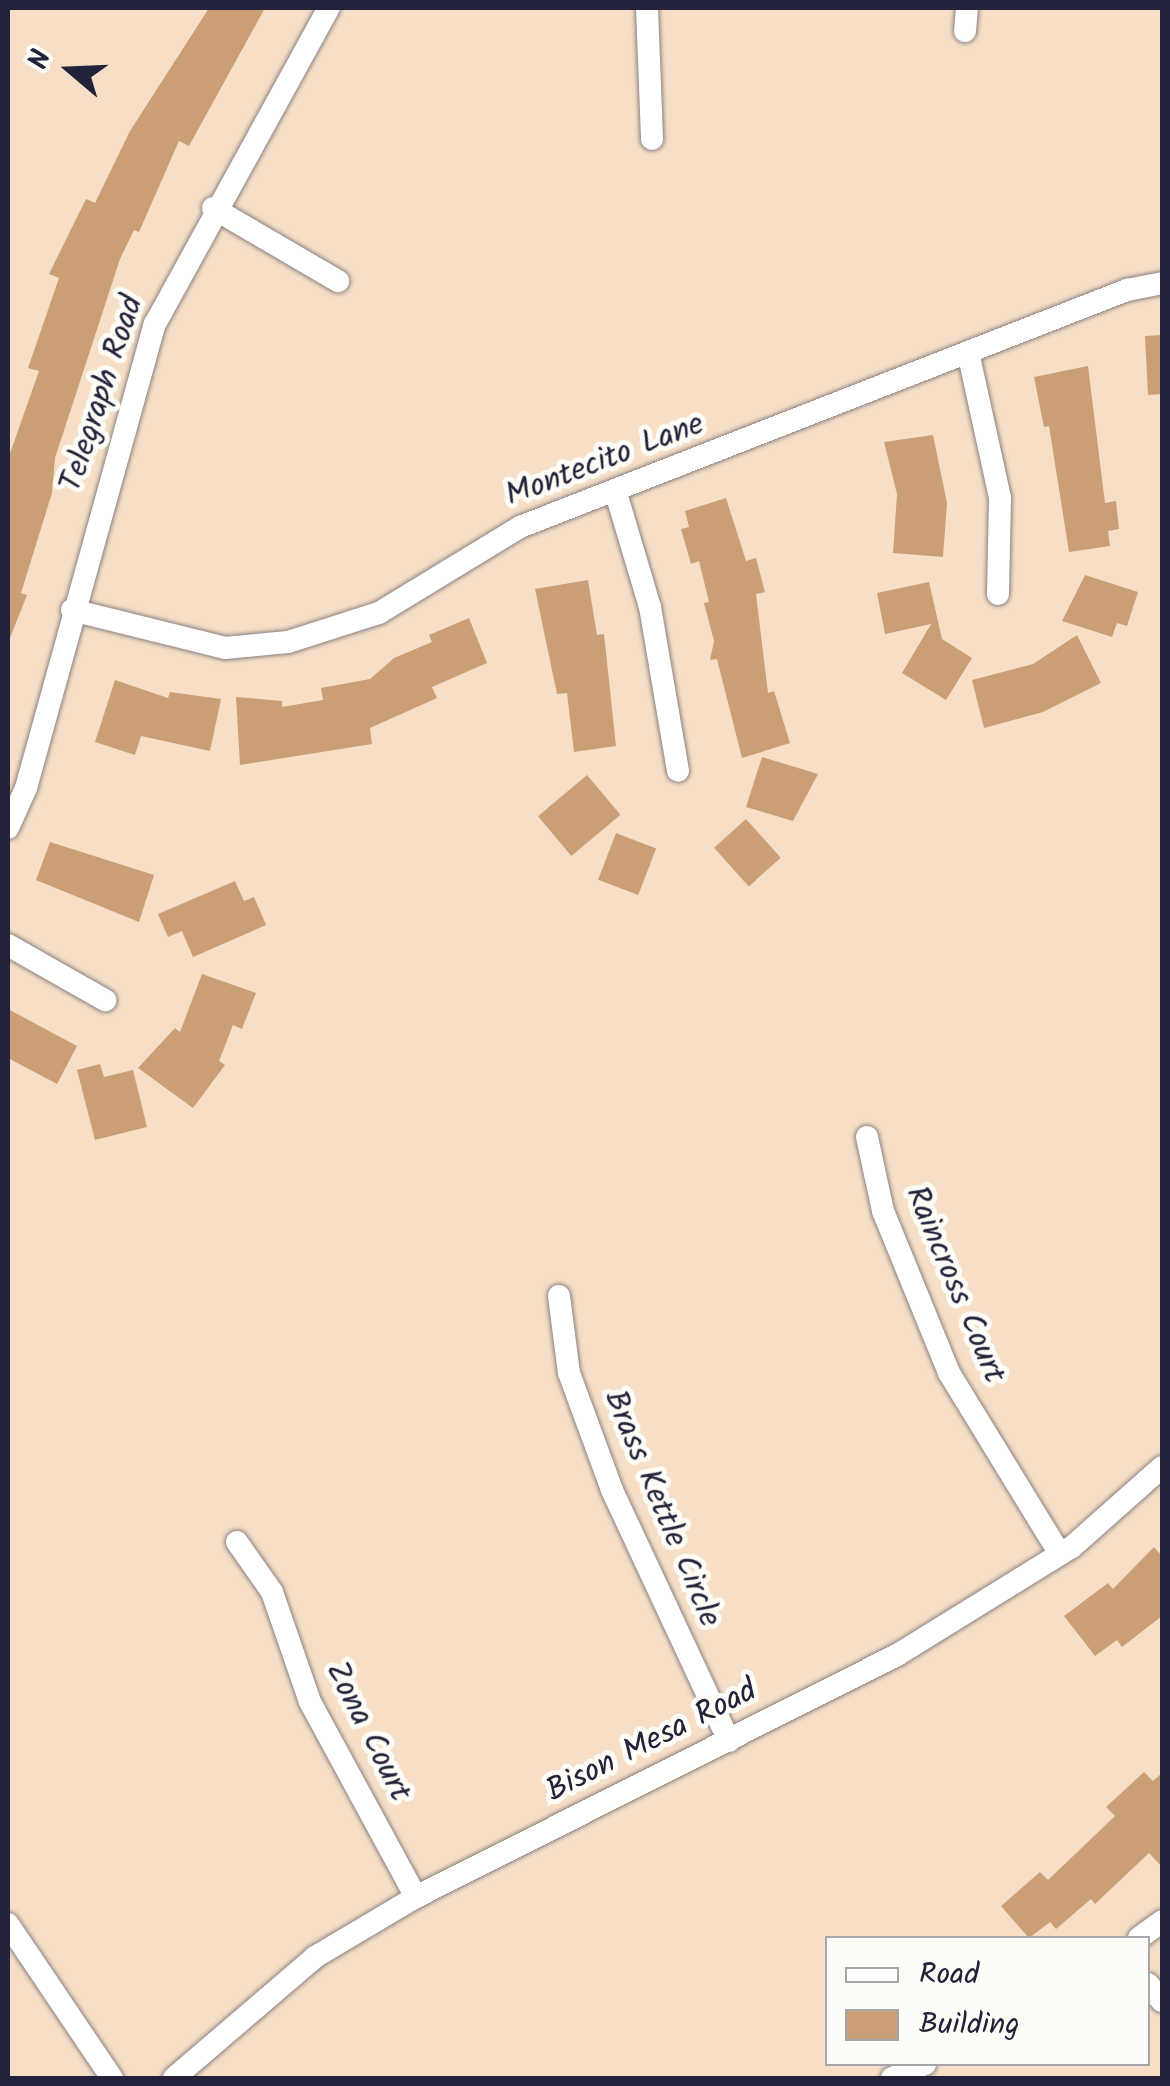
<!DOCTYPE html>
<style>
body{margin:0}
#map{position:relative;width:1170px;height:2086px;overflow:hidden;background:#f6dfc6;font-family:Kalam,sans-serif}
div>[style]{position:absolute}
.building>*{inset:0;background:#ca9f75;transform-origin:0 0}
.roads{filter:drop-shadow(0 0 2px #8c8080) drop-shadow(0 0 2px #8c8080)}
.street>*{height:22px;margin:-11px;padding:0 11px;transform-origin:11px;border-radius:11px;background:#fff}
span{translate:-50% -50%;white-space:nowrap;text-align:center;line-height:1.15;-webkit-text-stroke:10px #fdfcf7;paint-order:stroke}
.street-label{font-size:32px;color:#22223b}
.frame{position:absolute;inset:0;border:10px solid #22223b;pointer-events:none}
.legend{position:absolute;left:825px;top:1936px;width:325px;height:130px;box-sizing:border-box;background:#fdfcf7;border:2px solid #a5a5ac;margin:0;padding:12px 18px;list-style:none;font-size:30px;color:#22223b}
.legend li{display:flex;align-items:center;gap:20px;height:50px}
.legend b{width:50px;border:2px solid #a5a5ac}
.north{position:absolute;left:20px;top:20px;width:100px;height:100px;-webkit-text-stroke:8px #fdfcf7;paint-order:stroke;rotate:289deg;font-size:28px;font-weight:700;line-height:40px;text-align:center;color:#22223b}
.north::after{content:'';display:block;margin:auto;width:35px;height:45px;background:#22223b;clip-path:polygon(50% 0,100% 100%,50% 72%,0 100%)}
</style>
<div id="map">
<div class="building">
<div style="clip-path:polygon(209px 8px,265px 8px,189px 146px,179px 141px,139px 232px,134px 230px,120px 259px,55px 458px,52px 493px,21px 593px,27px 595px,8px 643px,8px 459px,39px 371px,28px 368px,59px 278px,49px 274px,86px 199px,95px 203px,130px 131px)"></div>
<div style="clip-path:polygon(1162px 335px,1162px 394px,1148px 395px,1145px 336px)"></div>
<div style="clip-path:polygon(1088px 366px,1105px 503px,1116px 501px,1119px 529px,1108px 531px,1110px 546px,1069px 552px,1049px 426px,1044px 427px,1034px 377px)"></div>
<div style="clip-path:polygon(933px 435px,947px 503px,943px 557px,893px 553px,897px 494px,884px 442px)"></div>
<div style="clip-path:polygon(726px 498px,746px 561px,756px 558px,765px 592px,756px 594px,768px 693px,774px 691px,790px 743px,742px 758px,717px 659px,710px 660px,714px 641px,704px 603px,709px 602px,699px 561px,691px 564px,681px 529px,689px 527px,685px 511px)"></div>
<div style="clip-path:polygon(1085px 575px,1138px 592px,1127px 626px,1117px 623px,1112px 637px,1062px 621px)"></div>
<div style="clip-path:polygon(588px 580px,597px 635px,604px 634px,616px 746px,574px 752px,567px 693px,557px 694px,535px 589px)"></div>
<div style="clip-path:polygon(929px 582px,942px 639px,972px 658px,946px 700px,902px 673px,931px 624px,885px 634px,877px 593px)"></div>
<div style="clip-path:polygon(469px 618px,487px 663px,432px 687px,437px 698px,370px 728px,372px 744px,240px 765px,236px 697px,282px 701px,282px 707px,323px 700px,321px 688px,370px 679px,394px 658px,432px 642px,429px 635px)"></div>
<div style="clip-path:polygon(1077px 635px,1101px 683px,1043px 712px,984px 728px,972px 680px,1033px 664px)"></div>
<div style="clip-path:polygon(115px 680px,168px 698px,170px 692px,221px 699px,210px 751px,141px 736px,135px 755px,95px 742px)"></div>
<div style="clip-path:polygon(762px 757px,818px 774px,793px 821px,746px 807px)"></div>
<div style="left:587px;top:775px;width:52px;height:64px;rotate:50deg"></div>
<div style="left:746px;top:819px;width:52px;height:43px;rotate:48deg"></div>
<div style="left:616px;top:833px;width:43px;height:50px;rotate:21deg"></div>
<div style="clip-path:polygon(50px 842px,154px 875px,139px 922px,36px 880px)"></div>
<div style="clip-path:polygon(235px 881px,244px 901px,254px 897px,266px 925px,193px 957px,182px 931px,168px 937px,158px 914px)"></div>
<div style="clip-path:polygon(202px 974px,256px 993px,242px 1029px,233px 1025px,219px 1061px,225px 1065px,193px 1108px,138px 1068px,175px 1028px,180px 1032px)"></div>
<div style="clip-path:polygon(8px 1009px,77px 1046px,57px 1084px,8px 1058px)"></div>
<div style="clip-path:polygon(100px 1064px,104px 1077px,133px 1070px,147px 1127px,95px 1140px,77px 1070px)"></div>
<div style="clip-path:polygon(1154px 1547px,1162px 1556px,1162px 1616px,1122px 1647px,1117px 1640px,1095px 1656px,1064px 1616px,1108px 1583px,1113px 1589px)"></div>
<div style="clip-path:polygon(1144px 1772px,1153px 1781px,1162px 1773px,1162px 1867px,1149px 1853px,1095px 1904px,1091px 1899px,1056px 1929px,1050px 1922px,1029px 1938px,1001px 1906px,1040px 1872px,1048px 1880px,1115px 1816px,1106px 1807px)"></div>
</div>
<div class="roads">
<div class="street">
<div style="left:647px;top:8px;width:131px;rotate:87.8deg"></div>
<div style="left:965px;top:31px;width:23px;rotate:-85deg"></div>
<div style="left:213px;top:208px;width:145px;rotate:30.3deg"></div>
<div style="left:968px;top:352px;width:149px;rotate:77.6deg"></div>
<div style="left:1000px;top:498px;width:96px;rotate:91.2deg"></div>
<div style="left:616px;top:493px;width:119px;rotate:73.4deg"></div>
<div style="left:650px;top:607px;width:166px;rotate:80.3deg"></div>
<div style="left:72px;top:610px;width:158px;rotate:13.9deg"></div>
<div style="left:225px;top:648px;width:63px;rotate:-5.4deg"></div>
<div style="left:288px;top:642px;width:96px;rotate:-17.7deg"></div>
<div style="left:379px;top:613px;width:165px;rotate:-31.4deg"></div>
<div style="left:520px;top:527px;width:652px;rotate:-21.33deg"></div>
<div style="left:1127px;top:290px;width:36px;rotate:-11deg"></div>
<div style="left:8px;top:828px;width:44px;rotate:-65.8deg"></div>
<div style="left:26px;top:788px;width:482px;rotate:-74.5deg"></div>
<div style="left:155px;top:324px;width:361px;rotate:-61.2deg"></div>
<div style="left:8px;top:945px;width:112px;rotate:29.6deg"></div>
<div style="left:867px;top:1137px;width:76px;rotate:77.8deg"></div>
<div style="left:883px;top:1211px;width:175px;rotate:67.8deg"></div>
<div style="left:949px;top:1373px;width:212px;rotate:58.5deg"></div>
<div style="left:559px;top:1296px;width:78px;rotate:82.6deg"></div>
<div style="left:569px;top:1373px;width:125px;rotate:69.8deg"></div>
<div style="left:612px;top:1490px;width:277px;rotate:65deg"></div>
<div style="left:237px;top:1542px;width:61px;rotate:55deg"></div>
<div style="left:272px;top:1592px;width:116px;rotate:70.9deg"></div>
<div style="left:310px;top:1702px;width:222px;rotate:61.5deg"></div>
<div style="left:8px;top:1924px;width:186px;rotate:56deg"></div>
<div style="left:1139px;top:1938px;width:29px;rotate:-36deg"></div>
<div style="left:1148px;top:1984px;width:22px;rotate:51deg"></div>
<div style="left:174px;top:2078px;width:186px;rotate:-40.6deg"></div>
<div style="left:315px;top:1957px;width:117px;rotate:-30.7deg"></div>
<div style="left:416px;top:1897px;width:538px;rotate:-26.71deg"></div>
<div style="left:897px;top:1655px;width:206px;rotate:-31.7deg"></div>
<div style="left:1072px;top:1547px;width:120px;rotate:-41.6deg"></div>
<div style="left:892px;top:2078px;width:36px;rotate:-23deg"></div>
</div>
</div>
<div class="street-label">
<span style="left:103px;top:394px;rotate:-72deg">Telegraph Road</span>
<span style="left:605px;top:461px;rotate:-21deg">Montecito Lane</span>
<span style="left:954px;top:1285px;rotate:67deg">Raincross Court</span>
<span style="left:661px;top:1509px;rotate:67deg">Brass Kettle Circle</span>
<span style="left:367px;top:1732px;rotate:63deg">Zona Court</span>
<span style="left:652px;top:1742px;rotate:-27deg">Bison Mesa Road</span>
</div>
<div class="frame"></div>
<ul class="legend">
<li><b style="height:12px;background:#fff"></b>Road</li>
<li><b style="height:28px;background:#ca9f75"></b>Building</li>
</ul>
<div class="north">N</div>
</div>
